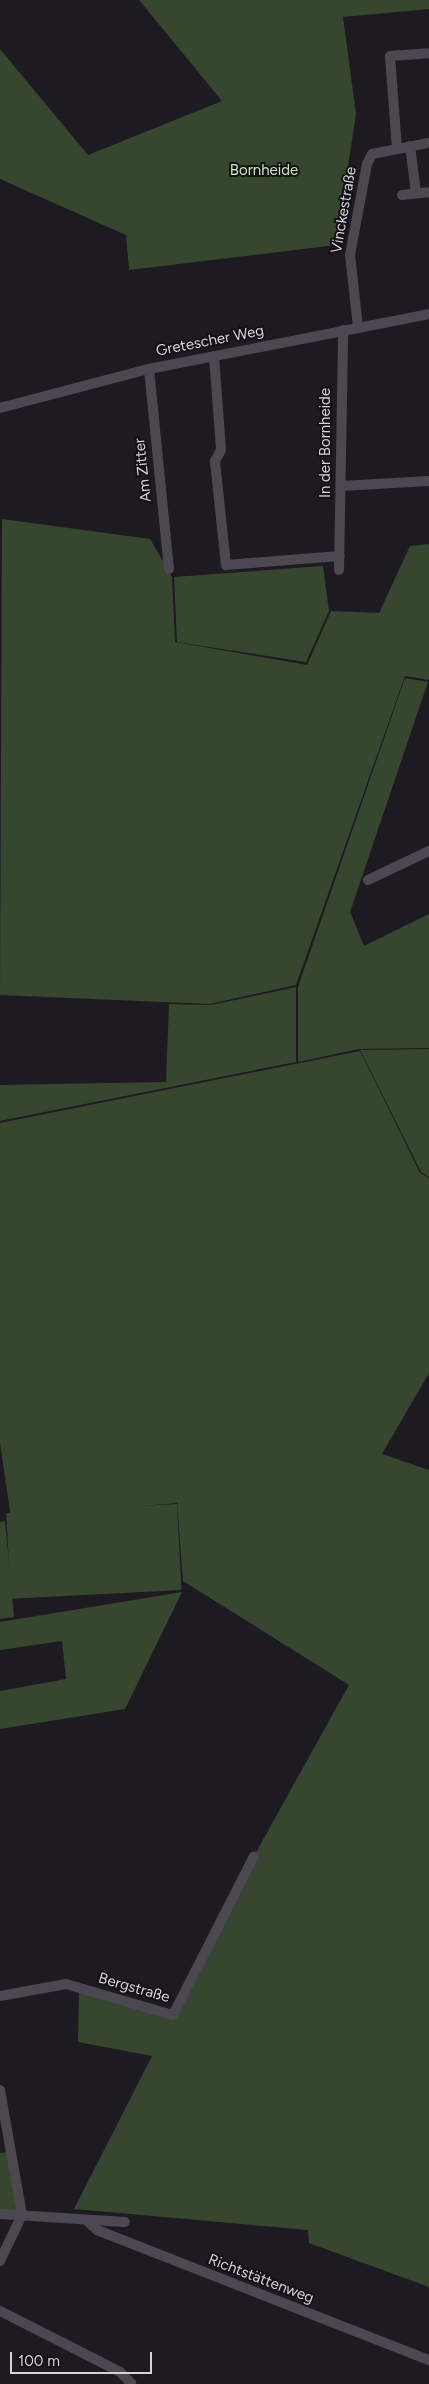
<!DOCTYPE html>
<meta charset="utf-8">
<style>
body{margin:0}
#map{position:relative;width:429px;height:2384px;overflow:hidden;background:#1e1a22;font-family:Figtree,sans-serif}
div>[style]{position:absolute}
.green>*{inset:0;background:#37462f;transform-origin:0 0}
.street>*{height:10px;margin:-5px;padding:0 5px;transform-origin:5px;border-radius:5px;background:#4c4851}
span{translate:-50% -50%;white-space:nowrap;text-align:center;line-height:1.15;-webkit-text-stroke:4px #141118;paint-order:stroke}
.park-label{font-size:15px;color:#c7ebb5}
.street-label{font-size:15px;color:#d5d3d8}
.scale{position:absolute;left:10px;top:2352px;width:142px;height:22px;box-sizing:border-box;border:2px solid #d5d3d8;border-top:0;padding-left:6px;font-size:15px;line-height:18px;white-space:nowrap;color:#d5d3d8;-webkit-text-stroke:4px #141118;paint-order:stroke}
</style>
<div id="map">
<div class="green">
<div style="clip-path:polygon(139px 0,429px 0,429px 9px,343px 17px,356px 114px,336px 245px,129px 270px,126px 235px,0 179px,0 49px,88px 155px,222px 101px)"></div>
<div style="clip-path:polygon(2px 519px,150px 539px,172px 577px,175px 642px,307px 665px,331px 611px,379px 613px,410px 546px,429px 544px,429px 680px,405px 676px,296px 985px,210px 1004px,0 995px)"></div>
<div style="clip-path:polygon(323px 566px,329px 611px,306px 662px,177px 642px,174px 577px)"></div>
<div style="clip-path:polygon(405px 678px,428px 682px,350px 912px,364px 946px,429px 914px,429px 1048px,359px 1049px,298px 1062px,298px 987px)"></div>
<div style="clip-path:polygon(296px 987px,296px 1062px,0 1121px,0 1085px,166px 1082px,169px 1004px,211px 1005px)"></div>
<div style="clip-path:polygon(429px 1049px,429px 1177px,421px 1172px,360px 1050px)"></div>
<div style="clip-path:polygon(360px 1051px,420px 1173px,429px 1178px,429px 1373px,382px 1454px,429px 1470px,429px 2287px,309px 2243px,308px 2230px,74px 2209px,152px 2056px,78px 2042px,79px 1992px,173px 2015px,254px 1856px,349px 1685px,183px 1581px,177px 1503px,11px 1518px,0 1443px,0 1123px)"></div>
<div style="left:177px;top:1504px;width:86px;height:171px;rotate:87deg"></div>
<div style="clip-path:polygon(5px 1521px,14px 1617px,0 1619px,0 1522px)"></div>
<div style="clip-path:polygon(182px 1592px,125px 1709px,0 1729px,0 1691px,66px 1679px,62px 1641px,0 1650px,0 1622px)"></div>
<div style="clip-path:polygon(9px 2152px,18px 2211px,0 2210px,0 2153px)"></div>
</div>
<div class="street">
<div style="left:410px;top:146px;width:47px;rotate:82.7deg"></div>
<div style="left:397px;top:149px;width:93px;rotate:-94.3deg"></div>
<div style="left:390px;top:56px;width:39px;rotate:-4deg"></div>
<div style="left:402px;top:195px;width:27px;rotate:-6deg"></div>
<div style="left:358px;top:327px;width:72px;rotate:-96.3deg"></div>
<div style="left:350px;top:255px;width:93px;rotate:-79.4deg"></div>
<div style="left:367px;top:164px;width:11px;rotate:-63deg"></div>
<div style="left:372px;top:154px;width:58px;rotate:-10.9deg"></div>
<div style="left:214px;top:356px;width:94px;rotate:85.7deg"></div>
<div style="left:221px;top:450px;width:13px;rotate:119deg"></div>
<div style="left:215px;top:461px;width:105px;rotate:84deg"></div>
<div style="left:226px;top:565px;width:114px;rotate:-4.5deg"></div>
<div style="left:149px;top:369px;width:201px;rotate:84.3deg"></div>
<div style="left:0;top:408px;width:154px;rotate:-14.7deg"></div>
<div style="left:149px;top:369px;width:285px;rotate:-11.1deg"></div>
<div style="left:341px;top:486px;width:88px;rotate:-3.3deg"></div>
<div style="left:339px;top:570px;width:240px;rotate:-89deg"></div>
<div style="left:368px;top:880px;width:68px;rotate:-25.4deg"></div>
<div style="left:0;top:1996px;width:67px;rotate:-10.3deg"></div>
<div style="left:66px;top:1984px;width:111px;rotate:16.2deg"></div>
<div style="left:173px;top:2015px;width:178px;rotate:-63deg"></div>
<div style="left:0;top:2090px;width:127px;rotate:80deg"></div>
<div style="left:22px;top:2215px;width:51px;rotate:115.6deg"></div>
<div style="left:0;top:2214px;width:125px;rotate:3.7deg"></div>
<div style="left:86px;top:2220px;width:15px;rotate:42deg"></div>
<div style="left:97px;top:2230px;width:357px;rotate:21.4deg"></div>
<div style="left:0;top:2311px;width:135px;rotate:26.9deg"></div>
<div style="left:120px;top:2372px;width:16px;rotate:45deg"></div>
</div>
<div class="park-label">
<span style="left:264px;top:171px">Bornheide</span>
</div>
<div class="street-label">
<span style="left:344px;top:210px;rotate:-80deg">Vinckestraße</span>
<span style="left:210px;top:341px;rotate:-11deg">Gretescher Weg</span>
<span style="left:326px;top:443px;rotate:-90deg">In der Bornheide</span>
<span style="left:143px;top:470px;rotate:-96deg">Am Zitter</span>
<span style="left:134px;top:1988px;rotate:16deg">Bergstraße</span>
<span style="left:261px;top:2279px;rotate:21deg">Richtstättenweg</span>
</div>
<div class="scale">100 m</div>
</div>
